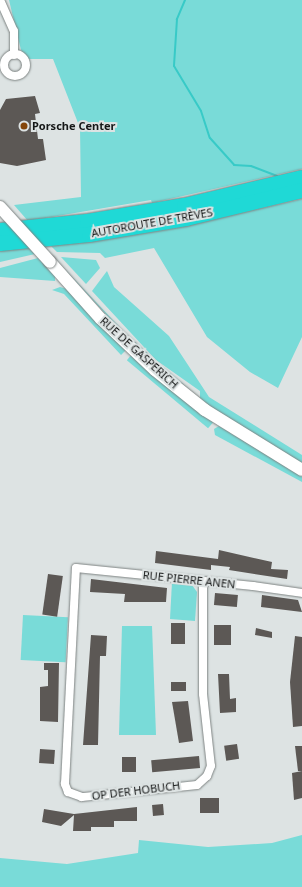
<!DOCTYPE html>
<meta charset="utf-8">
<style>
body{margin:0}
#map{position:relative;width:302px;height:887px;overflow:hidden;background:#dde3e3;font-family:"Noto Sans",sans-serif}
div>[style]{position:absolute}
.green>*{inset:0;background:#79dbd8;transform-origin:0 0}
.stream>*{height:2px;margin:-1px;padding:0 1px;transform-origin:1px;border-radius:1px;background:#38cac7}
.building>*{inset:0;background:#5c5855;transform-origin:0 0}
.roads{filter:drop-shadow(0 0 1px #7d8382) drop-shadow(0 0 1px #7d8382)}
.street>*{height:8px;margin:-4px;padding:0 4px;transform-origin:4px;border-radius:4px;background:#fff}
.street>.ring{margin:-4px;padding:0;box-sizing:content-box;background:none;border:8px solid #fff;border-radius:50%}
.secondary>*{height:12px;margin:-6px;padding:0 6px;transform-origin:6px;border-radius:6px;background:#fff}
.highway>*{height:15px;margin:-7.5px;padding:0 7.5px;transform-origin:7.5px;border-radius:7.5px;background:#1fd9d6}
.bridges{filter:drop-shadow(0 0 1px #7d8382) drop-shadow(0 0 1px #7d8382)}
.secondary-bridge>*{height:12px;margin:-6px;padding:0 6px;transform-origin:6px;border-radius:6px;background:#fff}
.dots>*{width:11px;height:11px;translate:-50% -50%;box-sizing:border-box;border:2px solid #dde3e3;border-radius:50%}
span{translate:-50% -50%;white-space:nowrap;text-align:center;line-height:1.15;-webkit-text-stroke:4px #dde3e3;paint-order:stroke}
.poi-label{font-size:11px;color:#151717;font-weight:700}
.left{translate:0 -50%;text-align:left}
.street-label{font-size:11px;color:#151717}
</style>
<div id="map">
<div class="green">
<div style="clip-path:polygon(302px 0,302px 169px,152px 203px,151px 200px,28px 221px,14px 205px,81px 197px,80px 128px,53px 59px,28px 59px,21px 50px,9px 0)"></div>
<div style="clip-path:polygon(302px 199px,302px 337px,278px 388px,250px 372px,207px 337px,154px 248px,105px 258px,100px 253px,57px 252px,51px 246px,171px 229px)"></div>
<div style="clip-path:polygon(29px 248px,35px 254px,0 262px,0 250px)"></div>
<div style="clip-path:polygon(61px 257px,96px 260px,100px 268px,86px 284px)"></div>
<div style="clip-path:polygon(38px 258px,55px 275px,55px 281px,0 277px,0 268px)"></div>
<div style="clip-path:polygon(60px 264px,129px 337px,190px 390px,133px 344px)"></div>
<div style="clip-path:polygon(107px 271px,114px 287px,169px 336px,209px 397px,302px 455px,302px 464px,231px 423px,200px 398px,200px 391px,156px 360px,92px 291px)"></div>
<div style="clip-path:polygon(60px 287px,67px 289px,126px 350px,121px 355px,64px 294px,52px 290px)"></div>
<div style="left:132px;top:354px;width:106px;height:8px;rotate:40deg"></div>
<div style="clip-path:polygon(219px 426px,302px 476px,302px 482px,215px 435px,214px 429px)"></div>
<div style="clip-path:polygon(172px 582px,192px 585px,197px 592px,195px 621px,170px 619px)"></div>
<div style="left:23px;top:615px;width:45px;height:45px;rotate:3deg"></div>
<div style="clip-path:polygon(122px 626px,152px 626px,156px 735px,119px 735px)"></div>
<div style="clip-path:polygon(302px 835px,302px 887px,0 887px,0 858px,67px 864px,138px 853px,139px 840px,208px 847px,272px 843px)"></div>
</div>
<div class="stream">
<div style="left:185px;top:0;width:21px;rotate:113deg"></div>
<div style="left:177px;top:19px;width:47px;rotate:93.7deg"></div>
<div style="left:174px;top:66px;width:52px;rotate:59deg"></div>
<div style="left:201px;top:111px;width:28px;rotate:72deg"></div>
<div style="left:210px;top:138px;width:36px;rotate:48deg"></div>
<div style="left:234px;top:165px;width:17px;rotate:3deg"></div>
<div style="left:251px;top:166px;width:28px;rotate:21deg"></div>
</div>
<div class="building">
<div style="clip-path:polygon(35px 96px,40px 113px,35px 114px,38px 139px,43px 139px,46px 160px,17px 166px,0 163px,0 110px,6px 99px)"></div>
<div style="clip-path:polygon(219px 550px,272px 562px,271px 569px,288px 570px,287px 579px,229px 570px,230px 567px,211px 565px,211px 570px,155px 563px,156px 551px,218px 559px)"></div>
<div style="left:48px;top:574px;width:15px;height:41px;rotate:8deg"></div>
<div style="clip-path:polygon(91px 579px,167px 588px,166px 602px,124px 602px,125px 594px,90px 592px)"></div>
<div style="left:215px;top:593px;width:23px;height:12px;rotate:5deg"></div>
<div style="clip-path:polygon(262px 595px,298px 600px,302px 612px,261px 607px)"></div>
<div style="left:171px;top:623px;width:14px;height:21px"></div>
<div style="left:214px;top:625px;width:17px;height:20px"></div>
<div style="clip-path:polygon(256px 628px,272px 632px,272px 638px,255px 635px)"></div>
<div style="clip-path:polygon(91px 635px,107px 636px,106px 656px,100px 656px,98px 745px,83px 745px)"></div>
<div style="clip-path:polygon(295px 636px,302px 637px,302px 726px,293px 727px,290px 682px)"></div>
<div style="clip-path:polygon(44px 663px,59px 663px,58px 722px,40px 721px,40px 687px,48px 686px,48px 670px,44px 670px)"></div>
<div style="clip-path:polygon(218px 674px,229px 674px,230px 699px,236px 698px,236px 712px,220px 713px)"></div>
<div style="left:186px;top:682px;width:9px;height:15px;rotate:90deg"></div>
<div style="clip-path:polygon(188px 701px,193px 741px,179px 743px,172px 702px)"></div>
<div style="left:237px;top:744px;width:15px;height:13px;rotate:82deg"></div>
<div style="clip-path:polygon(295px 746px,302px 746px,302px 771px,298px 771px)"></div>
<div style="left:40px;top:749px;width:15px;height:14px;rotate:4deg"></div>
<div style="left:199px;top:756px;width:12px;height:48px;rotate:85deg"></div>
<div style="left:122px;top:757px;width:14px;height:15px"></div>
<div style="clip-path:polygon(302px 771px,302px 798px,294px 800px,292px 773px)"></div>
<div style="left:219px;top:798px;width:15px;height:19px;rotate:90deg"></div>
<div style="left:163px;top:804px;width:11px;height:11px;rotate:85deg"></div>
<div style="clip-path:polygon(137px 807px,137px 821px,114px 821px,114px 827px,91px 827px,91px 831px,73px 831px,74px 815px,61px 826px,42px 822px,44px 809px,74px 814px)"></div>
</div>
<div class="roads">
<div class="street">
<div style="left:0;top:0;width:34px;rotate:66deg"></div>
<div style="left:14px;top:31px;width:24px;rotate:90deg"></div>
<div class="ring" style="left:4px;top:54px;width:14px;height:14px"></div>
<div style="left:203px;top:581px;width:113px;rotate:90deg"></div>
<div style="left:203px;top:694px;width:72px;rotate:83.7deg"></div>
<div style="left:211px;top:766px;width:11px;rotate:112deg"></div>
<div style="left:207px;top:776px;width:13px;rotate:138deg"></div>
<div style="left:197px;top:785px;width:116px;rotate:174deg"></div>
<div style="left:82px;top:797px;width:15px;rotate:-160deg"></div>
<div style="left:68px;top:792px;width:9px;rotate:-111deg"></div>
<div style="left:65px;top:784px;width:216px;rotate:-87.1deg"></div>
<div style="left:76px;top:568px;width:178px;rotate:5.8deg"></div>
<div style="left:253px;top:586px;width:49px;rotate:8.1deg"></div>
</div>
<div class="secondary">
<div style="left:50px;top:262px;width:76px;rotate:48.2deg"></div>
<div style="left:101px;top:319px;width:74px;rotate:43.4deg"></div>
<div style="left:155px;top:370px;width:64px;rotate:38.7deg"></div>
<div style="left:205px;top:410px;width:114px;rotate:31.7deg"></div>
</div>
<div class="highway">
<div style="left:0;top:230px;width:87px;rotate:-5.9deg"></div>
<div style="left:87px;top:221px;width:98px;rotate:-9.4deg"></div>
<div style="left:184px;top:205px;width:121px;rotate:-13.3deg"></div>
<div style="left:0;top:243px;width:89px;rotate:-5.8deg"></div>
<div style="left:89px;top:234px;width:98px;rotate:-9.4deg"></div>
<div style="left:186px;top:218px;width:119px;rotate:-13.6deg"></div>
</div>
</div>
<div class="bridges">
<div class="secondary-bridge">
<div style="left:0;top:207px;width:74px;rotate:47.7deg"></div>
</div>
</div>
<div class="dots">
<div style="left:24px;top:126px;background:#85460a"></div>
</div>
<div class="poi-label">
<span class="left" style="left:32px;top:126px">Porsche Center</span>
</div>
<div class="street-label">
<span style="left:152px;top:223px;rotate:-10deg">AUTOROUTE DE TRÈVES</span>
<span style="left:139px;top:353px;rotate:42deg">RUE DE GASPERICH</span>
<span style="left:189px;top:580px;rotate:6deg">RUE PIERRE ANEN</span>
<span style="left:136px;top:791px;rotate:-7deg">OP DER HOBUCH</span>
</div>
</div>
